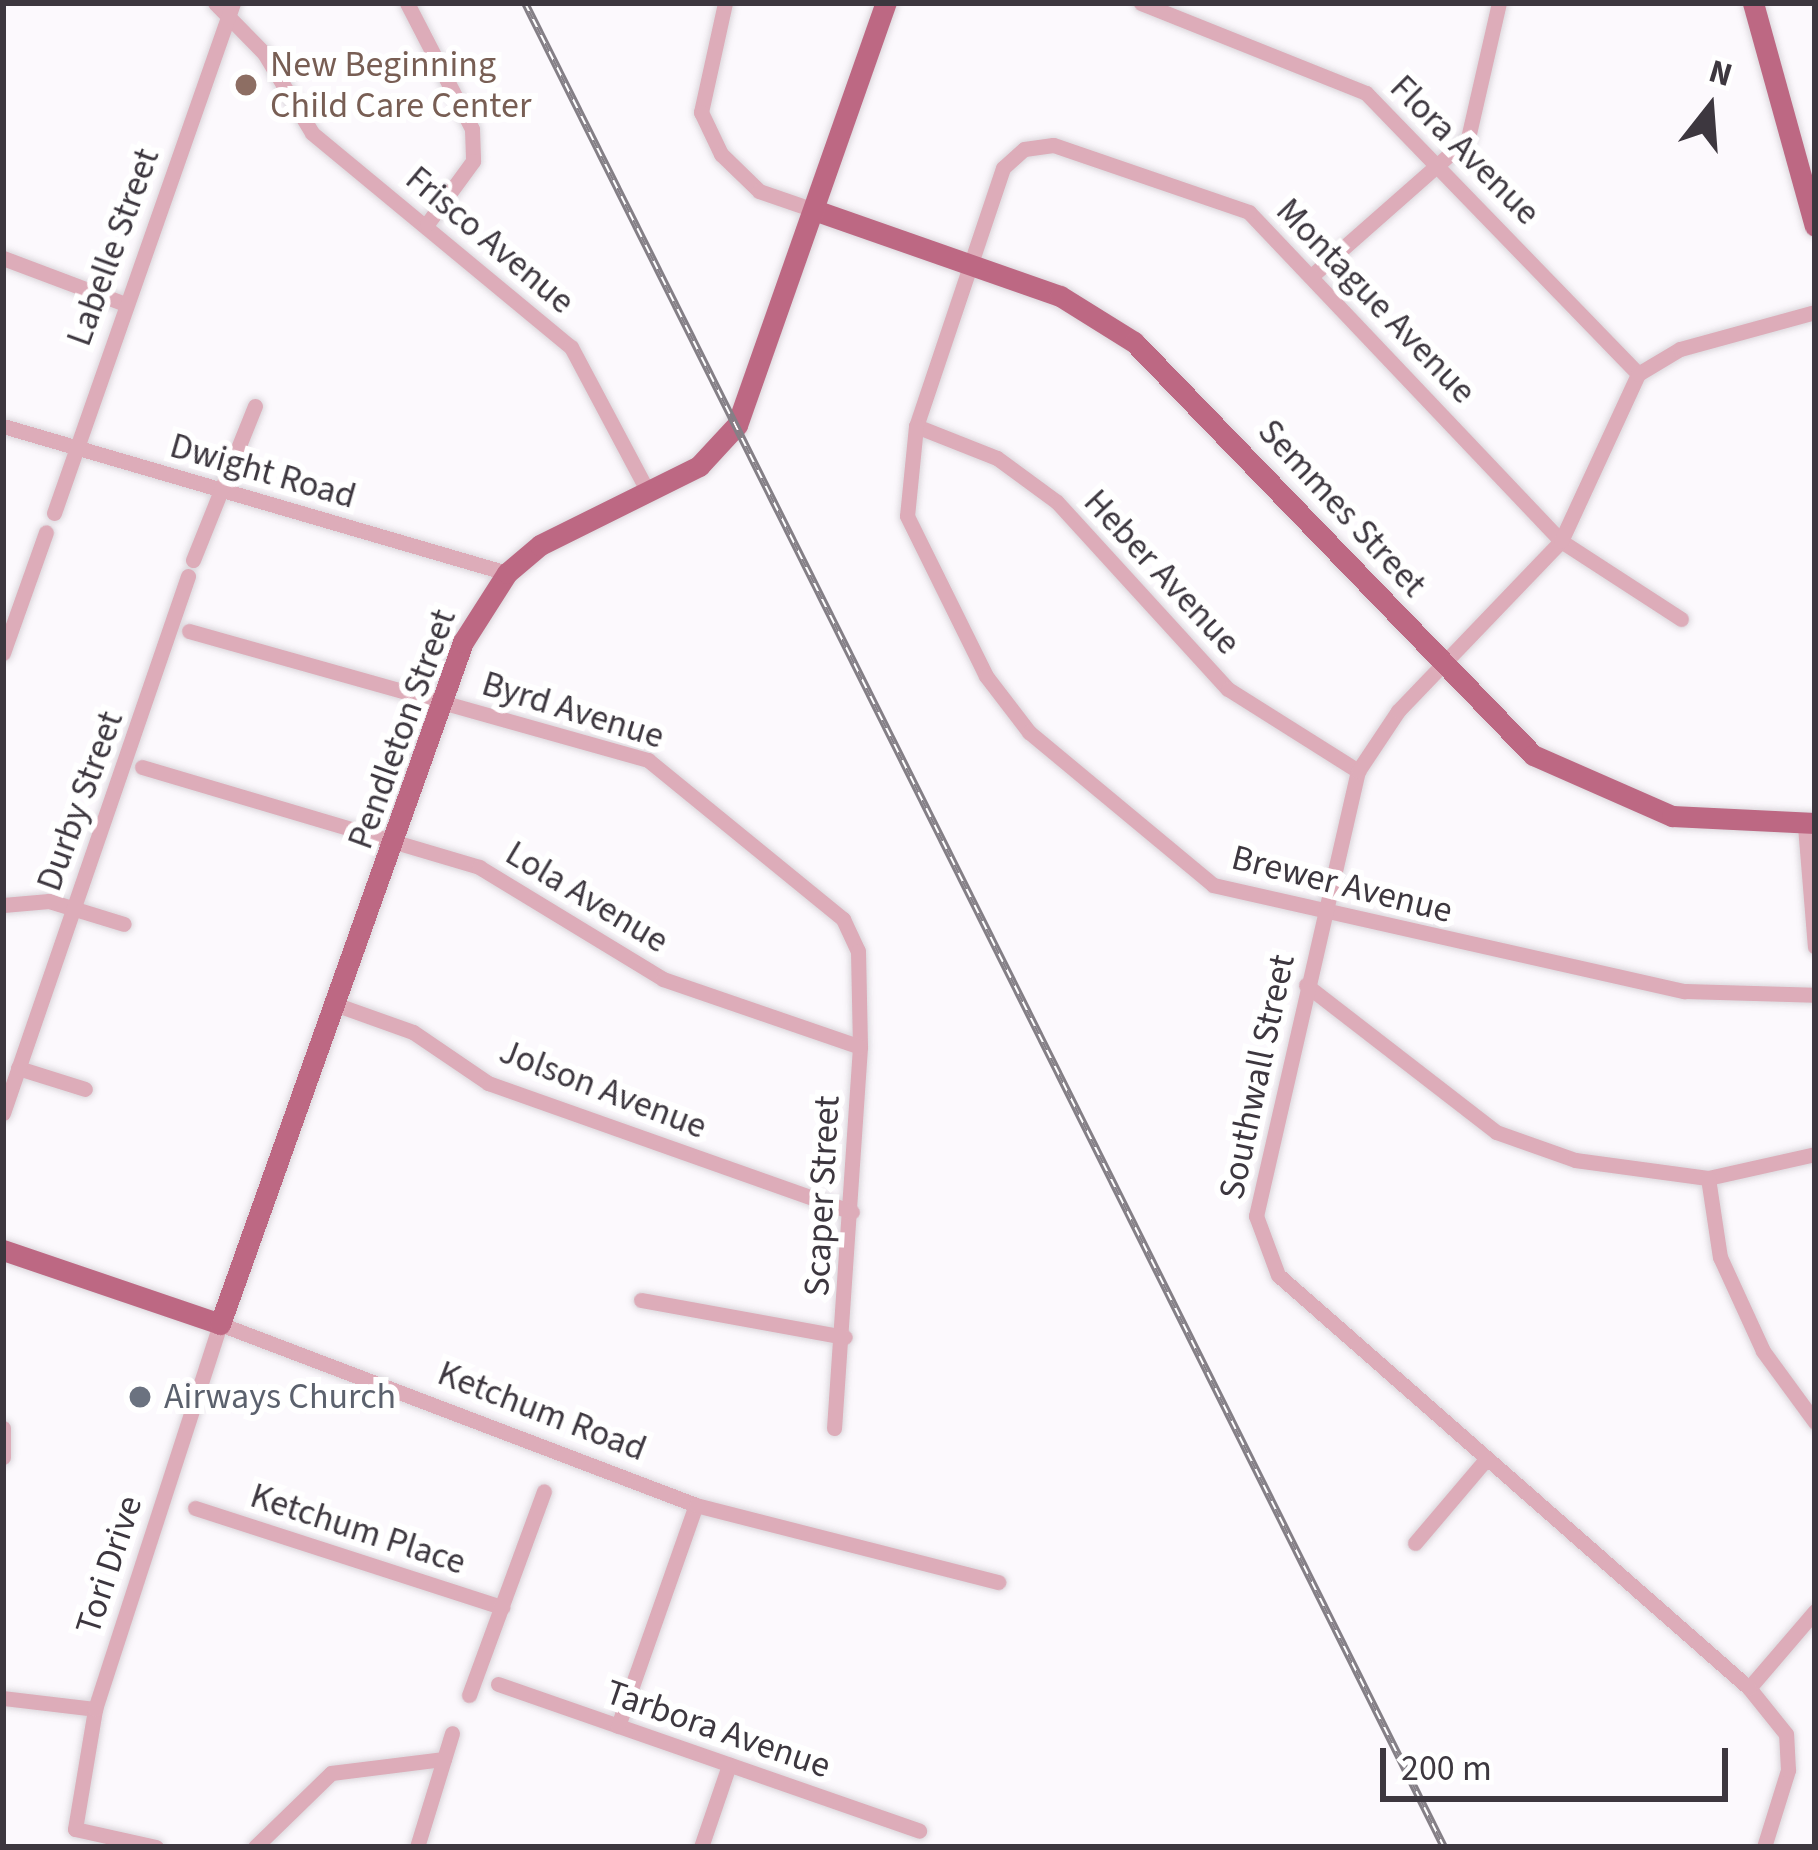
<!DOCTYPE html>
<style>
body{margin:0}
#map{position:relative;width:1818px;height:1850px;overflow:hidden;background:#fcf9fd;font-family:"Source Sans 3",sans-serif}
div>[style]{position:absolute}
.roads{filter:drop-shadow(0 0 3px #dad6db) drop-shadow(0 0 3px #dad6db)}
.minor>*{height:15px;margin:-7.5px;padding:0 7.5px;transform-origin:7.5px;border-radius:7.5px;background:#ddacb9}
.major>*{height:21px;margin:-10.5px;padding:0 10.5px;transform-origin:10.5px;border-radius:10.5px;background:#bd6883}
.rail>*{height:8px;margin-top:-4px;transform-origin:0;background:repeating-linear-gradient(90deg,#fff 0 9px,#847f86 0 18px);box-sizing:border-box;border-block:3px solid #847f86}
.dots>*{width:33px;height:33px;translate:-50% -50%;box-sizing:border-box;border:6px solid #fff;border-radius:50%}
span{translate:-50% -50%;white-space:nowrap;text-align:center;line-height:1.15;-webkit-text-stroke:12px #fff;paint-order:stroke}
.education-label{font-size:36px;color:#785e54}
.left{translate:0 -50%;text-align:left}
.street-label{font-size:36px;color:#3d373f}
.worship-label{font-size:36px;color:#5b616d}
.frame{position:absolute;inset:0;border:6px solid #3d373f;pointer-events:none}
.north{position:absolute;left:1650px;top:48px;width:120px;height:120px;-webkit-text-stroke:9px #fff;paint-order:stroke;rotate:17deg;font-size:33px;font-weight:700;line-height:48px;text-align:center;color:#3d373f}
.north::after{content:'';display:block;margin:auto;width:42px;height:54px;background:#3d373f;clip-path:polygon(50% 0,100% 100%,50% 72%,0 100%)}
.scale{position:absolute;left:1380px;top:1748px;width:348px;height:54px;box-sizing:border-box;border:6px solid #3d373f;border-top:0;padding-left:15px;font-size:36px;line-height:42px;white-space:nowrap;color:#3d373f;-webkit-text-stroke:9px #fff;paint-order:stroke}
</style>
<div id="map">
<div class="roads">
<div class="minor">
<div style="left:215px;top:3px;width:70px;rotate:45.6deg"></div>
<div style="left:264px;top:53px;width:93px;rotate:59deg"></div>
<div style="left:312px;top:133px;width:336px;rotate:39.6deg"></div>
<div style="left:571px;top:347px;width:166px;rotate:62deg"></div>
<div style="left:407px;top:3px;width:142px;rotate:62.7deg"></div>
<div style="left:472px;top:129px;width:32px;rotate:88deg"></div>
<div style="left:473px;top:161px;width:78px;rotate:126.1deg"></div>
<div style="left:725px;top:3px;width:112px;rotate:102.4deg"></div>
<div style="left:701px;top:112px;width:47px;rotate:64.5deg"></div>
<div style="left:721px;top:154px;width:53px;rotate:44.2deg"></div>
<div style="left:759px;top:191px;width:61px;rotate:19deg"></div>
<div style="left:1141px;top:3px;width:242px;rotate:21.8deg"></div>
<div style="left:1366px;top:93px;width:391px;rotate:45.9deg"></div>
<div style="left:3px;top:258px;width:128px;rotate:20.6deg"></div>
<div style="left:1316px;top:272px;width:203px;rotate:-41.4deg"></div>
<div style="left:1468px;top:138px;width:139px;rotate:-77.1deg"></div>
<div style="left:3px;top:426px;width:525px;rotate:16.26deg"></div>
<div style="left:916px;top:426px;width:87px;rotate:21.6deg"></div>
<div style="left:997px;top:458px;width:74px;rotate:36.3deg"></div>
<div style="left:1057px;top:502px;width:253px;rotate:47.6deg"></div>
<div style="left:1228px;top:689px;width:154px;rotate:32.2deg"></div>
<div style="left:54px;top:513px;width:541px;rotate:-70.66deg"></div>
<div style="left:193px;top:560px;width:166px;rotate:-68.1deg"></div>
<div style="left:1681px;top:619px;width:143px;rotate:-147deg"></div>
<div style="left:1561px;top:541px;width:453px;rotate:-133.5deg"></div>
<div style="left:1249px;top:212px;width:207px;rotate:-161.1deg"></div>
<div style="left:1053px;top:145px;width:29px;rotate:172deg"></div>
<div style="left:1024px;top:149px;width:28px;rotate:138deg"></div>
<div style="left:1003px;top:168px;width:272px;rotate:108.6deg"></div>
<div style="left:916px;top:426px;width:90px;rotate:95.7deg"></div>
<div style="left:907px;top:516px;width:178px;rotate:63.7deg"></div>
<div style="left:986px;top:676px;width:71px;rotate:52.5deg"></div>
<div style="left:1029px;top:732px;width:239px;rotate:39.7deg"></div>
<div style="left:1213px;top:885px;width:483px;rotate:12.7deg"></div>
<div style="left:1684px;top:991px;width:131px;rotate:1.7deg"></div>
<div style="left:189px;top:631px;width:477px;rotate:15.7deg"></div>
<div style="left:648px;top:760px;width:252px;rotate:39.2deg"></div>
<div style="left:843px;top:919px;width:35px;rotate:65deg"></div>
<div style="left:858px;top:951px;width:96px;rotate:88.8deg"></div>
<div style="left:860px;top:1047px;width:382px;rotate:93.9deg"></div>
<div style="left:3px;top:653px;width:128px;rotate:-70.4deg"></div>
<div style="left:142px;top:767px;width:352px;rotate:16.5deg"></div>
<div style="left:479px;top:867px;width:215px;rotate:31.3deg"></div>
<div style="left:663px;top:979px;width:208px;rotate:19deg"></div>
<div style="left:1805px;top:826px;width:121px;rotate:85.3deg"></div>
<div style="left:3px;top:905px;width:46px;rotate:-5deg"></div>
<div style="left:49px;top:901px;width:78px;rotate:17deg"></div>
<div style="left:1306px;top:985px;width:240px;rotate:37.7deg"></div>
<div style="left:1496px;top:1132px;width:84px;rotate:19.5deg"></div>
<div style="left:1575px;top:1160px;width:134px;rotate:7.7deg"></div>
<div style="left:1708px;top:1178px;width:110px;rotate:-12.6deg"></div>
<div style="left:340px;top:1006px;width:77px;rotate:19.6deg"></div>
<div style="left:413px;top:1032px;width:91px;rotate:34.2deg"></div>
<div style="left:488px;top:1083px;width:386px;rotate:19.5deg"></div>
<div style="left:18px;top:1068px;width:70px;rotate:17.4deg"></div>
<div style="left:3px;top:1113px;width:568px;rotate:-70.99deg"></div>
<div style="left:1708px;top:1178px;width:80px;rotate:81.4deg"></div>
<div style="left:1720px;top:1257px;width:103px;rotate:65.4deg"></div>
<div style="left:1763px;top:1351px;width:88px;rotate:53.8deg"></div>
<div style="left:641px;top:1300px;width:207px;rotate:10.3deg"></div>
<div style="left:3px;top:1428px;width:29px;rotate:90deg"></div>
<div style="left:195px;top:1508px;width:323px;rotate:17.9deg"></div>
<div style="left:1415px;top:1543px;width:111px;rotate:-49.7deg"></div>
<div style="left:498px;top:1684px;width:446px;rotate:19.2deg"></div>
<div style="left:1749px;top:1688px;width:101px;rotate:-49.4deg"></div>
<div style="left:469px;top:1695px;width:217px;rotate:-69.8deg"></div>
<div style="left:3px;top:1698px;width:93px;rotate:6.8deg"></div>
<div style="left:618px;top:1726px;width:234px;rotate:-70.6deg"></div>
<div style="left:156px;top:1847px;width:83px;rotate:-167.5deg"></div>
<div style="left:75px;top:1829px;width:122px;rotate:-80.5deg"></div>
<div style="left:95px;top:1709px;width:405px;rotate:-72deg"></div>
<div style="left:220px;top:1324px;width:509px;rotate:20.82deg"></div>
<div style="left:696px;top:1505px;width:312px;rotate:14.3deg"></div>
<div style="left:255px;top:1847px;width:106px;rotate:-44.2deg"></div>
<div style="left:331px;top:1773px;width:114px;rotate:-7.1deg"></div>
<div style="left:417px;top:1847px;width:119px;rotate:-72.9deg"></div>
<div style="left:701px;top:1847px;width:87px;rotate:-71.1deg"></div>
<div style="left:1764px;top:1847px;width:81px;rotate:-72.7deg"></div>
<div style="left:1788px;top:1770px;width:36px;rotate:-93deg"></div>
<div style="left:1786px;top:1734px;width:59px;rotate:-128.8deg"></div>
<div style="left:1749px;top:1688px;width:626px;rotate:-138.75deg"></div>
<div style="left:1278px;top:1275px;width:63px;rotate:-110.4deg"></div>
<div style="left:1256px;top:1216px;width:457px;rotate:-77.1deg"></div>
<div style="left:1358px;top:771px;width:72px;rotate:-56.3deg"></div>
<div style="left:1398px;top:711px;width:236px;rotate:-46.2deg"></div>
<div style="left:1561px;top:541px;width:184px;rotate:-65.2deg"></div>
<div style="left:1638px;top:374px;width:49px;rotate:-30.8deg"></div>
<div style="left:1680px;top:349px;width:140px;rotate:-15.3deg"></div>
</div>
<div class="major">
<div style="left:1753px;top:3px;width:231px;rotate:74.5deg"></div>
<div style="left:817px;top:211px;width:257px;rotate:19.3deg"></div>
<div style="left:1060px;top:296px;width:87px;rotate:31.9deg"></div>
<div style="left:1134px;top:342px;width:574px;rotate:45.99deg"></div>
<div style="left:1533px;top:755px;width:152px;rotate:23.7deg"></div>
<div style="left:1672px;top:816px;width:143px;rotate:2.8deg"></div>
<div style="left:3px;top:1250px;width:229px;rotate:18.8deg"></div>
<div style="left:220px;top:1324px;width:724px;rotate:-70.39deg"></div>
<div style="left:463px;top:642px;width:82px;rotate:-57.5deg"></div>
<div style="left:507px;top:573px;width:43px;rotate:-40.3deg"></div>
<div style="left:540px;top:545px;width:178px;rotate:-26.4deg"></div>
<div style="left:699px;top:466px;width:56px;rotate:-47.2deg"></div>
<div style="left:737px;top:425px;width:448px;rotate:-70.6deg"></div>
</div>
</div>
<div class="rail">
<div style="left:525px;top:3px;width:2060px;rotate:63.51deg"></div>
</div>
<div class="dots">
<div style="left:246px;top:85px;background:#8d6e63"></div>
<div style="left:140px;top:1397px;background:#6b7280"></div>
</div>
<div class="education-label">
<span class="left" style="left:270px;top:85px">New Beginning<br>Child Care Center</span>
</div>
<div class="street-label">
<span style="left:1465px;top:150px;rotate:45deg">Flora Avenue</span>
<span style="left:490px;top:240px;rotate:40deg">Frisco Avenue</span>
<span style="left:113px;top:247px;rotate:-70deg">Labelle Street</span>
<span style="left:1376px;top:301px;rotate:46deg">Montague Avenue</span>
<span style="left:263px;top:471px;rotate:16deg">Dwight Road</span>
<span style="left:1342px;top:508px;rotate:47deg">Semmes Street</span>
<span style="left:1162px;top:572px;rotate:47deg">Heber Avenue</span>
<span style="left:573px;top:710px;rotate:17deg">Byrd Avenue</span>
<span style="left:402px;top:729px;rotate:-70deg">Pendleton Street</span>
<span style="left:80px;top:801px;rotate:-70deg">Durby Street</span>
<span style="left:1342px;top:884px;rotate:14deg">Brewer Avenue</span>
<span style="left:587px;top:897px;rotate:31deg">Lola Avenue</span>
<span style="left:1257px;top:1077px;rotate:-78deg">Southwall Street</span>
<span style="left:603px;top:1089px;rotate:21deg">Jolson Avenue</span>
<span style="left:822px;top:1196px;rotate:-87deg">Scaper Street</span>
<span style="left:542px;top:1411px;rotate:21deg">Ketchum Road</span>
<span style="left:358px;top:1529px;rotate:18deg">Ketchum Place</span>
<span style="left:109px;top:1565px;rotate:-72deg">Tori Drive</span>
<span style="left:718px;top:1729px;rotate:19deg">Tarbora Avenue</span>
</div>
<div class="worship-label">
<span class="left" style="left:164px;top:1397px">Airways Church</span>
</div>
<div class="frame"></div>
<div class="north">N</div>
<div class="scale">200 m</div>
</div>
